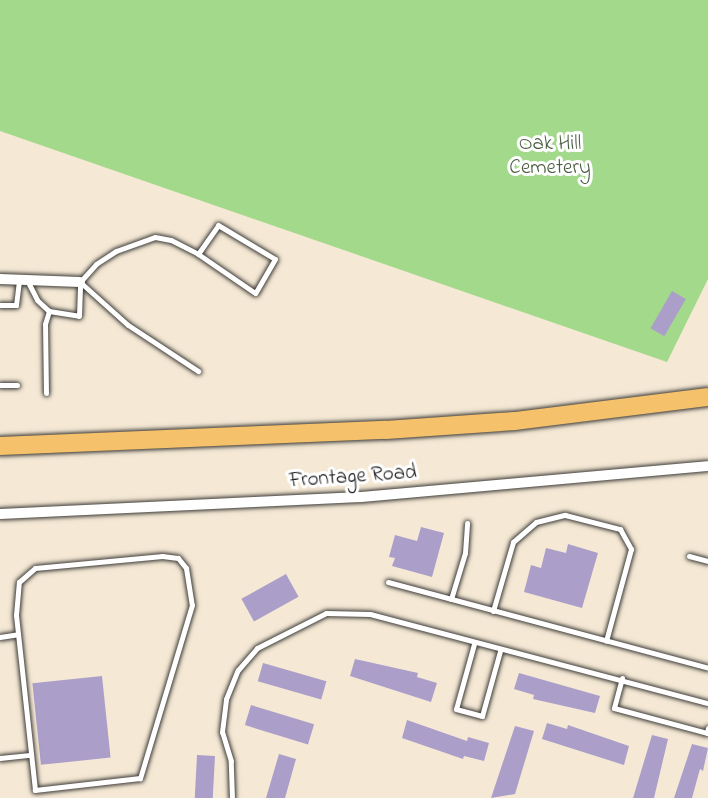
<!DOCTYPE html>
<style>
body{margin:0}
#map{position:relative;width:708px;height:798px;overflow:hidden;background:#f5e9d5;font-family:"Indie Flower",sans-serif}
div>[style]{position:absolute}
.green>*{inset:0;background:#a3d98a}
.building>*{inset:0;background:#ab9fca;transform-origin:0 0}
.roads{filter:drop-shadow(0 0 2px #3d3b38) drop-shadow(0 0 2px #3d3b38)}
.service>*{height:5px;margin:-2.5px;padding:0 2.5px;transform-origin:2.5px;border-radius:2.5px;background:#fff}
.minor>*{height:10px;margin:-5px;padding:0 5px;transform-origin:5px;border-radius:5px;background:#fff}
.trunk>*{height:18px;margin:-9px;padding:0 9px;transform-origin:9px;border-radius:9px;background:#f5c16b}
span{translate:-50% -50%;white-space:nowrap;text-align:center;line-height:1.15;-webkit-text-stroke:6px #fff;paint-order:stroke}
.park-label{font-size:21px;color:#4b5e42}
.street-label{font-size:21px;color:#1c1c1c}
</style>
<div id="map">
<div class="green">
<div style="clip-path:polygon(0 0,708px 0,708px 279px,667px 362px,0 131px)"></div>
</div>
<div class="building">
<div style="left:672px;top:291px;width:16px;height:43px;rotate:30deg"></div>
<div style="clip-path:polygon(421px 527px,444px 533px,432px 577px,392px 566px,395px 558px,389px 557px,395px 535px,417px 541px)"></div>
<div style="clip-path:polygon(568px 544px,598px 553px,582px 608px,524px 592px,531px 565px,541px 568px,546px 548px,566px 553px)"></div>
<div style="left:286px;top:574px;width:26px;height:51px;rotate:61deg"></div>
<div style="clip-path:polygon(355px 659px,418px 673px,417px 677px,437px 683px,431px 702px,350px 676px)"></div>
<div style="left:263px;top:663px;width:66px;height:19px;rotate:16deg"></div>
<div style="clip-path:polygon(519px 673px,600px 696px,595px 713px,533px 699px,534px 695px,514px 689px)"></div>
<div style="left:102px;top:676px;width:82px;height:70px;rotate:84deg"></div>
<div style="left:251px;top:705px;width:66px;height:21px;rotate:17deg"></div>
<div style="clip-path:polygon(407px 720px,467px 741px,468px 737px,489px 743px,484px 761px,464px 756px,463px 759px,402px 738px)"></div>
<div style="clip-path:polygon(547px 723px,567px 729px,568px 725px,629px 746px,624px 765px,542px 739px)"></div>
<div style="clip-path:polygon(515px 726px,534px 731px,515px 794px,491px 798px)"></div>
<div style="clip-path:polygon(652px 735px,668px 739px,654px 798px,633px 798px)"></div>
<div style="clip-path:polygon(692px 744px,708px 748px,703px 771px,700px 769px,692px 798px,674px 798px)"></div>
<div style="clip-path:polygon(279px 754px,296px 759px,285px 798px,266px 798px)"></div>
<div style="left:197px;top:755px;width:18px;height:43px;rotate:3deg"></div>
</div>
<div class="roads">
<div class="service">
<div style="left:27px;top:280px;width:22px;rotate:63deg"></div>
<div style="left:37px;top:300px;width:16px;rotate:43deg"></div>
<div style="left:49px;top:311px;width:30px;rotate:9deg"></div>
<div style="left:79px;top:316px;width:34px;rotate:-88deg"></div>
<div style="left:80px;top:282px;width:24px;rotate:-48deg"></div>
<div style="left:96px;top:264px;width:24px;rotate:-33deg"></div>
<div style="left:116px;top:251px;width:41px;rotate:-19.7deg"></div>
<div style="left:155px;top:237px;width:16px;rotate:11deg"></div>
<div style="left:171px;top:240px;width:30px;rotate:27deg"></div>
<div style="left:198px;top:254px;width:35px;rotate:-55deg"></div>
<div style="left:218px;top:225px;width:66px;rotate:30.8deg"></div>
<div style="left:275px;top:259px;width:39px;rotate:120deg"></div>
<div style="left:255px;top:293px;width:69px;rotate:-145.6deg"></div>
<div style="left:80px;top:282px;width:64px;rotate:41.9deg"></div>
<div style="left:128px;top:325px;width:84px;rotate:33.3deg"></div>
<div style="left:0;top:305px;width:16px"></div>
<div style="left:16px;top:305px;width:25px;rotate:-83deg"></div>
<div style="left:0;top:385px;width:17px"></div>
<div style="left:46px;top:393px;width:69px;rotate:-90.8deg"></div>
<div style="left:45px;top:324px;width:14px;rotate:-73deg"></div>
<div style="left:162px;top:556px;width:16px;rotate:7deg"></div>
<div style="left:178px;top:558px;width:13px;rotate:51deg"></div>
<div style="left:186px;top:568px;width:37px;rotate:81deg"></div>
<div style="left:192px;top:605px;width:181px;rotate:106.7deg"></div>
<div style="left:140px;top:778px;width:106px;rotate:173.5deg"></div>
<div style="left:35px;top:790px;width:176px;rotate:-96.2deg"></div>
<div style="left:16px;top:615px;width:33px;rotate:-85deg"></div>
<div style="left:19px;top:582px;width:21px;rotate:-41deg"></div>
<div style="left:35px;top:568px;width:128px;rotate:-5.4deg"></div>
<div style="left:689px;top:556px;width:20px;rotate:15deg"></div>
<div style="left:388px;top:582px;width:331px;rotate:15deg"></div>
<div style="left:451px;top:599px;width:48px;rotate:-73.1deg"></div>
<div style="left:465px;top:553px;width:30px;rotate:-86deg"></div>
<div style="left:493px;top:611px;width:72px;rotate:-73.8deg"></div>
<div style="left:513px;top:542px;width:30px;rotate:-41deg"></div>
<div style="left:536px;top:522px;width:30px;rotate:-14deg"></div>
<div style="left:565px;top:515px;width:57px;rotate:14.3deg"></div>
<div style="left:620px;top:529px;width:23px;rotate:61deg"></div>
<div style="left:631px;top:549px;width:95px;rotate:105.2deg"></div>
<div style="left:0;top:637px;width:18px;rotate:-9deg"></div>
<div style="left:474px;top:644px;width:67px;rotate:105.5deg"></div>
<div style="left:456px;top:709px;width:27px;rotate:15deg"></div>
<div style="left:482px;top:716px;width:67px;rotate:-74.5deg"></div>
<div style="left:622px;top:678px;width:31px;rotate:105deg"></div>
<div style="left:614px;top:708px;width:96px;rotate:15deg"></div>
<div style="left:707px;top:733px;width:5px;rotate:-79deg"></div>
<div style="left:0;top:758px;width:30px;rotate:-6deg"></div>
<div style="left:232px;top:798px;width:37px;rotate:-92deg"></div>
<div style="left:231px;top:761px;width:30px;rotate:-107deg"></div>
<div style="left:222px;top:732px;width:33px;rotate:-83deg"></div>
<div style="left:226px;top:699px;width:31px;rotate:-68deg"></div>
<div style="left:238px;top:670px;width:29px;rotate:-49deg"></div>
<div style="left:257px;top:648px;width:77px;rotate:-26.9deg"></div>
<div style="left:326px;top:613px;width:44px;rotate:1.3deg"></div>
<div style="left:370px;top:614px;width:350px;rotate:14.8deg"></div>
</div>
<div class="minor">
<div style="left:0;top:279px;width:80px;rotate:2.1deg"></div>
<div style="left:0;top:514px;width:361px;rotate:-2.7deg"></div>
<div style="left:361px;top:497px;width:348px;rotate:-5.1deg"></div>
</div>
<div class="trunk">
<div style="left:0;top:446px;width:386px;rotate:-2.4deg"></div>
<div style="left:386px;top:430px;width:129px;rotate:-4deg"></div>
<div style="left:515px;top:421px;width:194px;rotate:-7.1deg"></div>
</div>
</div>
<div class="park-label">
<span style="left:550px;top:156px">Oak Hill<br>Cemetery</span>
</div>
<div class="street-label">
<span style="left:353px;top:477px;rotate:-4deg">Frontage Road</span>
</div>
</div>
